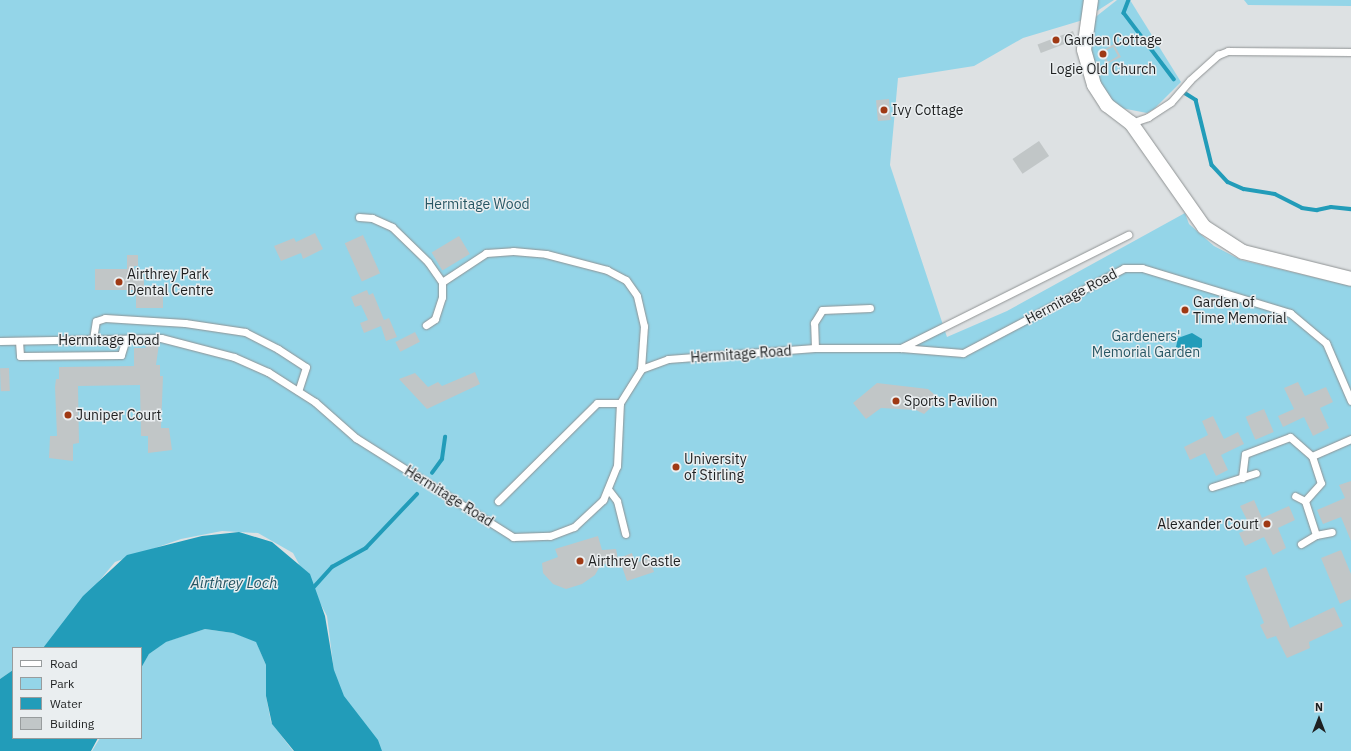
<!DOCTYPE html>
<style>
body{margin:0}
#map{position:relative;width:1351px;height:751px;overflow:hidden;background:#dde1e3;font-family:"IBM Plex Sans",sans-serif}
div>[style]{position:absolute}
.green>*{inset:0;background:#94d5e8}
.water>*{inset:0;background:#229cb9}
.stream>*{height:3.5px;margin:-1.75px;padding:0 1.75px;transform-origin:1.75px;border-radius:1.75px;background:#229cb9}
.building>*{inset:0;background:#c1c6c7;transform-origin:0 0}
.roads{filter:drop-shadow(0 0 1px #8f9394) drop-shadow(0 0 1px #8f9394)}
.service>*{height:7px;margin:-3.5px;padding:0 3.5px;transform-origin:3.5px;border-radius:3.5px;background:#fff}
.minor>*{height:14px;margin:-7px;padding:0 7px;transform-origin:7px;border-radius:7px;background:#fff}
.dots>*{width:11px;height:11px;translate:-50% -50%;box-sizing:border-box;border:2px solid #eaeef0;border-radius:50%}
span{translate:-50% -50%;white-space:nowrap;text-align:center;line-height:1.15;-webkit-text-stroke:3px #eaeef0;paint-order:stroke}
.poi-label{font-size:14px;color:#1e2021}
.left{translate:0 -50%;text-align:left}
.right{translate:-100% -50%;text-align:right}
.park-label{font-size:14px;color:#285764}
.street-label{font-size:14px;color:#1e2021}
.water-label{font-size:15px;color:#275663;font-style:italic}
.legend{position:absolute;left:12px;top:647px;width:130px;height:92px;box-sizing:border-box;background:#eaeef0;border:1px solid #989c9d;margin:0;padding:5px 7px;list-style:none;font-size:12px;color:#1e2021}
.legend li{display:flex;align-items:center;gap:8px;height:20px}
.legend b{width:20px;border:1px solid #989c9d}
.north{position:absolute;left:1299px;top:699px;width:40px;height:40px;-webkit-text-stroke:3px #eaeef0;paint-order:stroke;rotate:0deg;font-size:11px;font-weight:700;line-height:16px;text-align:center;color:#1e2021}
.north::after{content:'';display:block;margin:auto;width:14px;height:18px;background:#1e2021;clip-path:polygon(50% 0,100% 100%,50% 72%,0 100%)}
</style>
<div id="map">
<div class="green">
<div style="clip-path:polygon(0 0,1114px 0,1083px 20px,1023px 38px,974px 66px,898px 78px,890px 165px,947px 337px,1007px 311px,1185px 213px,1189px 224px,1214px 246px,1241px 260px,1351px 286px,1351px 751px,373px 751px,336px 687px,327px 616px,293px 553px,258px 533px,222px 531px,181px 539px,115px 562px,43px 648px,13px 648px,13px 670px,0 679px)"></div>
<div style="clip-path:polygon(1117px 0,1130px 0,1181px 82px,1154px 109px,1147px 113px,1116px 107px,1093px 70px,1090px 59px,1093px 19px)"></div>
<div style="clip-path:polygon(1244px 0,1351px 0,1351px 6px,1248px 5px)"></div>
<div style="clip-path:polygon(205px 629px,233px 633px,256px 641px,266px 665px,266px 696px,271px 722px,293px 751px,92px 751px,100px 738px,141px 738px,141px 667px,149px 654px,165px 642px)"></div>
</div>
<div class="water">
<div style="clip-path:polygon(1192px 333px,1202px 339px,1202px 347px,1192px 351px,1179px 350px,1176px 347px,1178px 338px)"></div>
<div style="clip-path:polygon(239px 532px,272px 542px,310px 574px,325px 616px,334px 670px,344px 696px,378px 740px,382px 751px,294px 751px,272px 724px,266px 696px,266px 665px,256px 642px,233px 633px,205px 629px,166px 642px,149px 654px,141px 668px,141px 648px,43px 648px,83px 596px,127px 555px,202px 536px)"></div>
<div style="clip-path:polygon(13px 670px,13px 738px,98px 738px,91px 751px,0 751px,0 679px)"></div>
</div>
<div class="stream">
<div style="left:1129px;top:0;width:14px;rotate:111deg"></div>
<div style="left:1124px;top:13px;width:83px;rotate:52.9deg"></div>
<div style="left:1185px;top:93px;width:13px;rotate:32deg"></div>
<div style="left:1196px;top:100px;width:67px;rotate:76.2deg"></div>
<div style="left:1212px;top:165px;width:23px;rotate:47deg"></div>
<div style="left:1228px;top:182px;width:17px;rotate:24deg"></div>
<div style="left:1244px;top:189px;width:31px;rotate:9deg"></div>
<div style="left:1275px;top:194px;width:30px;rotate:27deg"></div>
<div style="left:1302px;top:208px;width:15px;rotate:8deg"></div>
<div style="left:1317px;top:210px;width:14px;rotate:-12deg"></div>
<div style="left:1331px;top:207px;width:20px;rotate:6deg"></div>
<div style="left:432px;top:473px;width:17px;rotate:-54deg"></div>
<div style="left:442px;top:459px;width:22px;rotate:-82deg"></div>
<div style="left:314px;top:587px;width:27px;rotate:-48deg"></div>
<div style="left:332px;top:567px;width:39px;rotate:-29deg"></div>
<div style="left:366px;top:548px;width:74px;rotate:-46.6deg"></div>
</div>
<div class="building">
<div style="left:1073px;top:31px;width:9px;height:38px;rotate:69deg"></div>
<div style="clip-path:polygon(evenodd,1114px 44px,1121px 57px,1107px 64px,1100px 52px,1114px 44px,1113px 47px,1118px 56px,1108px 62px,1103px 52px,1113px 47px)"></div>
<div style="left:889px;top:99px;width:21px;height:13px;rotate:85deg"></div>
<div style="left:1039px;top:141px;width:18px;height:32px;rotate:56deg"></div>
<div style="clip-path:polygon(315px 233px,323px 249px,303px 259px,301px 253px,281px 261px,274px 246px,294px 238px,296px 242px)"></div>
<div style="left:363px;top:235px;width:42px;height:20px;rotate:66deg"></div>
<div style="left:459px;top:236px;width:21px;height:32px;rotate:59deg"></div>
<div style="clip-path:polygon(127px 255px,138px 255px,138px 266px,134px 266px,134px 269px,138px 268px,138px 277px,144px 277px,144px 287px,163px 287px,163px 308px,136px 308px,136px 290px,95px 290px,95px 269px,127px 269px)"></div>
<div style="clip-path:polygon(367px 290px,369px 295px,373px 293px,384px 320px,389px 318px,397px 337px,386px 341px,381px 326px,364px 333px,360px 323px,368px 320px,361px 305px,355px 307px,351px 297px)"></div>
<div style="left:415px;top:332px;width:11px;height:22px;rotate:63deg"></div>
<div style="clip-path:polygon(145px 344px,159px 344px,156px 365px,160px 365px,160px 376px,163px 376px,161px 428px,169px 428px,172px 450px,148px 453px,148px 436px,141px 436px,140px 385px,78px 386px,79px 443px,73px 444px,73px 461px,49px 458px,50px 436px,57px 436px,55px 387px,56px 379px,59px 379px,59px 367px,134px 366px,134px 348px,146px 348px)"></div>
<div style="left:9px;top:368px;width:23px;height:9px;rotate:88deg"></div>
<div style="clip-path:polygon(475px 372px,480px 384px,427px 409px,399px 379px,415px 373px,428px 387px,438px 382px,442px 386px)"></div>
<div style="clip-path:polygon(1298px 382px,1305px 396px,1326px 387px,1333px 402px,1320px 408px,1329px 428px,1313px 436px,1304px 417px,1283px 427px,1278px 416px,1294px 409px,1284px 388px)"></div>
<div style="clip-path:polygon(877px 383px,928px 389px,940px 399px,924px 414px,916px 410px,881px 408px,866px 419px,853px 403px)"></div>
<div style="left:1264px;top:409px;width:25px;height:20px;rotate:67deg"></div>
<div style="clip-path:polygon(1213px 416px,1224px 439px,1238px 432px,1244px 444px,1221px 455px,1228px 470px,1216px 476px,1205px 453px,1190px 460px,1184px 447px,1208px 435px,1202px 421px)"></div>
<div style="clip-path:polygon(1351px 481px,1351px 541px,1341px 517px,1323px 524px,1317px 510px,1345px 498px,1339px 485px)"></div>
<div style="clip-path:polygon(1254px 500px,1262px 518px,1289px 506px,1295px 520px,1278px 528px,1286px 548px,1273px 555px,1264px 537px,1245px 546px,1239px 533px,1251px 528px,1240px 506px)"></div>
<div style="clip-path:polygon(598px 536px,602px 550px,616px 549px,618px 559px,600px 566px,595px 575px,582px 584px,566px 589px,553px 584px,543px 573px,542px 563px,558px 557px,555px 549px)"></div>
<div style="clip-path:polygon(1341px 550px,1351px 574px,1351px 599px,1340px 604px,1321px 558px)"></div>
<div style="clip-path:polygon(632px 553px,635px 563px,649px 558px,654px 572px,627px 581px,619px 558px)"></div>
<div style="clip-path:polygon(1266px 567px,1290px 628px,1334px 607px,1343px 626px,1309px 642px,1310px 648px,1287px 658px,1276px 636px,1267px 639px,1260px 625px,1264px 623px,1245px 576px)"></div>
</div>
<div class="roads">
<div class="service">
<div style="left:1131px;top:123px;width:18px;rotate:-19deg"></div>
<div style="left:1148px;top:117px;width:27px;rotate:-33deg"></div>
<div style="left:1171px;top:102px;width:29px;rotate:-49deg"></div>
<div style="left:1190px;top:80px;width:38px;rotate:-42deg"></div>
<div style="left:1218px;top:55px;width:11px;rotate:-22deg"></div>
<div style="left:1228px;top:51px;width:123px;rotate:0.5deg"></div>
<div style="left:359px;top:217px;width:13px;rotate:4deg"></div>
<div style="left:372px;top:218px;width:22px;rotate:24deg"></div>
<div style="left:392px;top:227px;width:50px;rotate:44.2deg"></div>
<div style="left:428px;top:262px;width:24px;rotate:55deg"></div>
<div style="left:442px;top:282px;width:15px;rotate:90deg"></div>
<div style="left:442px;top:297px;width:23px;rotate:108deg"></div>
<div style="left:435px;top:319px;width:11px;rotate:146deg"></div>
<div style="left:442px;top:282px;width:53px;rotate:-33.4deg"></div>
<div style="left:486px;top:253px;width:27px;rotate:-4deg"></div>
<div style="left:513px;top:251px;width:33px;rotate:5deg"></div>
<div style="left:546px;top:254px;width:63px;rotate:14.7deg"></div>
<div style="left:607px;top:270px;width:21px;rotate:28deg"></div>
<div style="left:626px;top:280px;width:19px;rotate:55deg"></div>
<div style="left:637px;top:296px;width:31px;rotate:77deg"></div>
<div style="left:644px;top:326px;width:43px;rotate:94deg"></div>
<div style="left:93px;top:339px;width:18px;rotate:-81deg"></div>
<div style="left:96px;top:321px;width:9px;rotate:-18deg"></div>
<div style="left:105px;top:318px;width:80px;rotate:3.6deg"></div>
<div style="left:185px;top:323px;width:61px;rotate:8.5deg"></div>
<div style="left:245px;top:332px;width:37px;rotate:27deg"></div>
<div style="left:278px;top:349px;width:33px;rotate:33deg"></div>
<div style="left:306px;top:367px;width:25px;rotate:108deg"></div>
<div style="left:0;top:341px;width:161px;rotate:-1.1deg"></div>
<div style="left:161px;top:338px;width:75px;rotate:14.6deg"></div>
<div style="left:234px;top:357px;width:37px;rotate:24deg"></div>
<div style="left:268px;top:372px;width:56px;rotate:32.6deg"></div>
<div style="left:315px;top:402px;width:55px;rotate:41.3deg"></div>
<div style="left:356px;top:438px;width:186px;rotate:32.2deg"></div>
<div style="left:513px;top:537px;width:37px;rotate:-2deg"></div>
<div style="left:550px;top:536px;width:26px;rotate:-21deg"></div>
<div style="left:574px;top:527px;width:40px;rotate:-43deg"></div>
<div style="left:603px;top:500px;width:37px;rotate:-68deg"></div>
<div style="left:617px;top:466px;width:63px;rotate:-87.3deg"></div>
<div style="left:620px;top:403px;width:40px;rotate:-58deg"></div>
<div style="left:641px;top:369px;width:29px;rotate:-20deg"></div>
<div style="left:668px;top:359px;width:147px;rotate:-4.3deg"></div>
<div style="left:815px;top:348px;width:86px"></div>
<div style="left:901px;top:348px;width:62px;rotate:4.6deg"></div>
<div style="left:963px;top:353px;width:182px;rotate:-27.8deg"></div>
<div style="left:1124px;top:268px;width:18px"></div>
<div style="left:1142px;top:268px;width:155px;rotate:16.9deg"></div>
<div style="left:1290px;top:313px;width:47px;rotate:39.8deg"></div>
<div style="left:1326px;top:343px;width:63px;rotate:66.7deg"></div>
<div style="left:19px;top:341px;width:15px;rotate:86deg"></div>
<div style="left:20px;top:356px;width:101px;rotate:-0.6deg"></div>
<div style="left:121px;top:355px;width:17px;rotate:-73deg"></div>
<div style="left:815px;top:348px;width:25px;rotate:-92deg"></div>
<div style="left:814px;top:323px;width:15px;rotate:-58deg"></div>
<div style="left:822px;top:310px;width:48px;rotate:-2.4deg"></div>
<div style="left:901px;top:348px;width:254px;rotate:-26.5deg"></div>
<div style="left:1312px;top:456px;width:43px;rotate:-23.6deg"></div>
<div style="left:1242px;top:478px;width:24px;rotate:-83deg"></div>
<div style="left:1245px;top:454px;width:48px;rotate:-20.7deg"></div>
<div style="left:1290px;top:437px;width:29px;rotate:41deg"></div>
<div style="left:1312px;top:456px;width:28px;rotate:72deg"></div>
<div style="left:1321px;top:483px;width:24px;rotate:132deg"></div>
<div style="left:1305px;top:501px;width:11px;rotate:-153deg"></div>
<div style="left:1212px;top:487px;width:46px;rotate:-17.7deg"></div>
<div style="left:608px;top:489px;width:15px;rotate:53deg"></div>
<div style="left:617px;top:501px;width:34px;rotate:76deg"></div>
<div style="left:498px;top:501px;width:139px;rotate:-44.7deg"></div>
<div style="left:597px;top:403px;width:23px"></div>
<div style="left:1316px;top:535px;width:16px;rotate:-11deg"></div>
<div style="left:1301px;top:544px;width:17px;rotate:-31deg"></div>
<div style="left:1316px;top:535px;width:36px;rotate:-108deg"></div>
</div>
<div class="minor">
<div style="left:1091px;top:0;width:50px;rotate:98deg"></div>
<div style="left:1084px;top:50px;width:36px;rotate:74deg"></div>
<div style="left:1094px;top:85px;width:24px;rotate:57deg"></div>
<div style="left:1107px;top:105px;width:30px;rotate:37deg"></div>
<div style="left:1131px;top:123px;width:127px;rotate:54.9deg"></div>
<div style="left:1204px;top:227px;width:46px;rotate:32.7deg"></div>
<div style="left:1243px;top:252px;width:111px;rotate:14deg"></div>
</div>
</div>
<div class="dots">
<div style="left:1056px;top:40px;background:#9f3914"></div>
<div style="left:1103px;top:54px;background:#9f3914"></div>
<div style="left:884px;top:110px;background:#9f3914"></div>
<div style="left:119px;top:282px;background:#9f3914"></div>
<div style="left:1185px;top:310px;background:#9f3914"></div>
<div style="left:896px;top:401px;background:#9f3914"></div>
<div style="left:68px;top:415px;background:#9f3914"></div>
<div style="left:676px;top:467px;background:#9f3914"></div>
<div style="left:1267px;top:524px;background:#9f3914"></div>
<div style="left:580px;top:561px;background:#9f3914"></div>
</div>
<div class="poi-label">
<span class="left" style="left:1064px;top:40px">Garden Cottage</span>
<span style="left:1103px;top:69px">Logie Old Church</span>
<span class="left" style="left:892px;top:110px">Ivy Cottage</span>
<span class="left" style="left:127px;top:282px">Airthrey Park<br>Dental Centre</span>
<span class="left" style="left:1193px;top:310px">Garden of<br>Time Memorial</span>
<span class="left" style="left:904px;top:401px">Sports Pavilion</span>
<span class="left" style="left:76px;top:415px">Juniper Court</span>
<span class="left" style="left:684px;top:467px">University<br>of Stirling</span>
<span class="right" style="left:1259px;top:524px">Alexander Court</span>
<span class="left" style="left:588px;top:561px">Airthrey Castle</span>
</div>
<div class="park-label">
<span style="left:477px;top:204px">Hermitage Wood</span>
<span style="left:1146px;top:344px">Gardeners'<br>Memorial Garden</span>
</div>
<div class="street-label">
<span style="left:1071px;top:296px;rotate:-28deg">Hermitage Road</span>
<span style="left:109px;top:340px">Hermitage Road</span>
<span style="left:741px;top:354px;rotate:-4deg">Hermitage Road</span>
<span style="left:449px;top:496px;rotate:32deg">Hermitage Road</span>
</div>
<div class="water-label">
<span style="left:234px;top:583px">Airthrey Loch</span>
</div>
<ul class="legend">
<li><b style="height:5px;background:#fff"></b>Road</li>
<li><b style="height:11px;background:#94d5e8"></b>Park</li>
<li><b style="height:11px;background:#229cb9"></b>Water</li>
<li><b style="height:11px;background:#c1c6c7"></b>Building</li>
</ul>
<div class="north">N</div>
</div>
